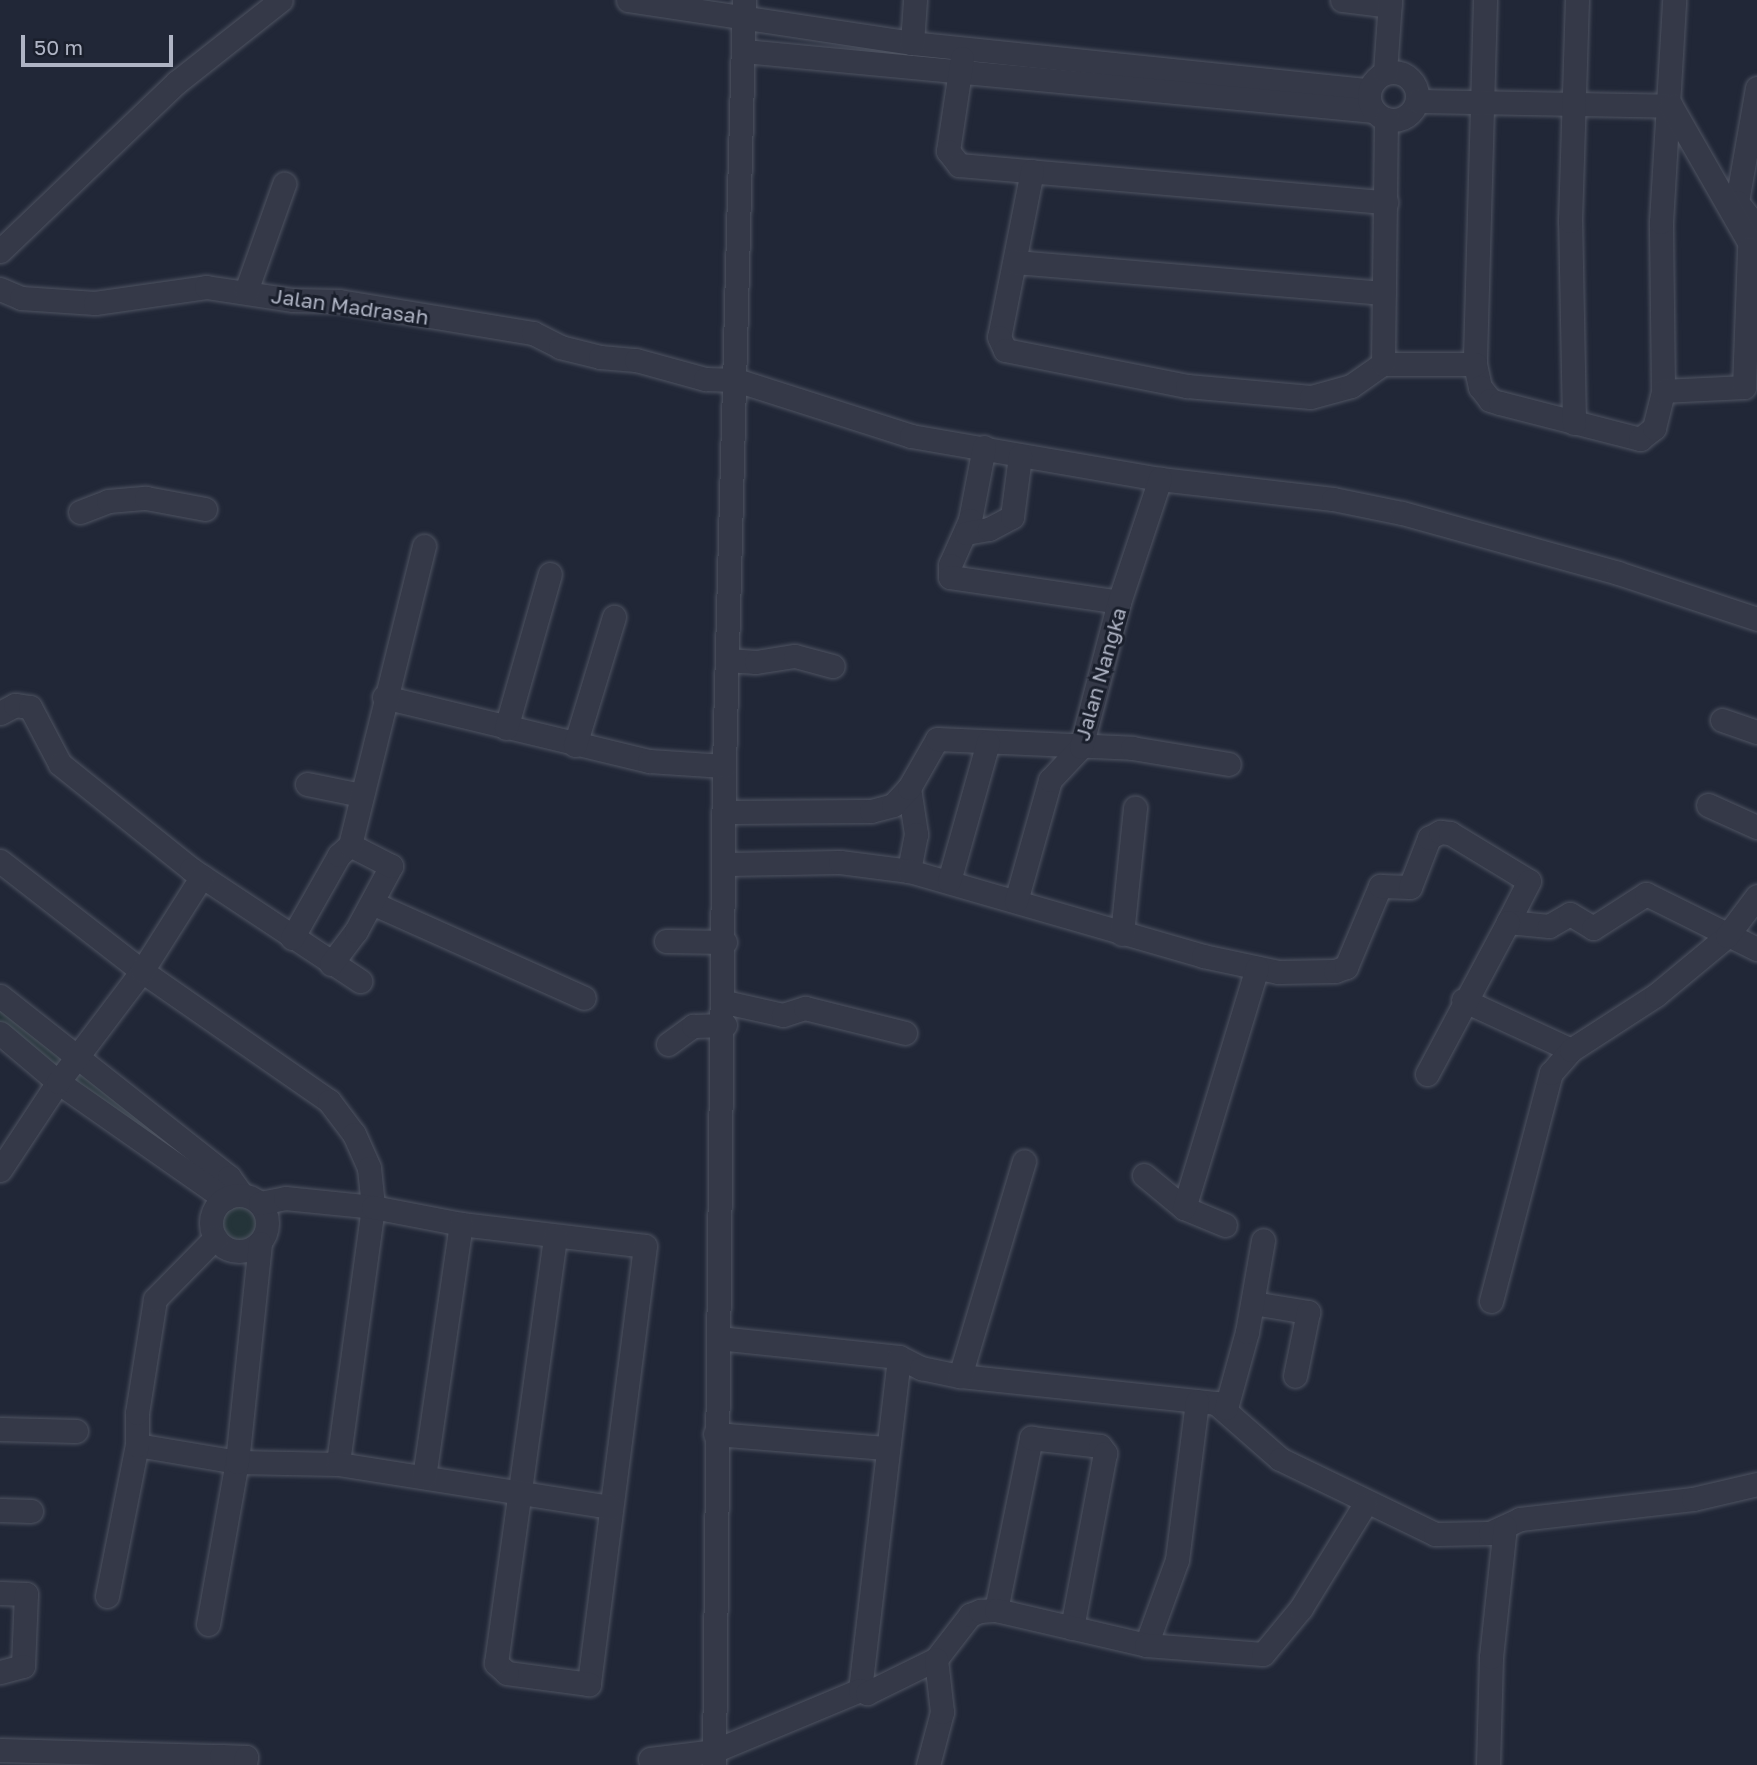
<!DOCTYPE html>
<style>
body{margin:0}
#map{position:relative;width:1757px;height:1765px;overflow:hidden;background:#212737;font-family:"Golos Text",sans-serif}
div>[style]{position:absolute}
.green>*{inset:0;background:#243439}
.roads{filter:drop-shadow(0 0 2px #4f5462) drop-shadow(0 0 2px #4f5462)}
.minor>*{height:23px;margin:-11.5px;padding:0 11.5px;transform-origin:11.5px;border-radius:11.5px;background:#353948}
.minor>.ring{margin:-11.5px;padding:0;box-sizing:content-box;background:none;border:23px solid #353948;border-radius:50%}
span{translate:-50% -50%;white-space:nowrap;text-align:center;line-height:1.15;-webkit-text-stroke:6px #1a1f2c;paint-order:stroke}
.street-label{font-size:21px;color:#afb4c4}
.scale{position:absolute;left:21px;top:35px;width:152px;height:32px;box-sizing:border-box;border:4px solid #afb4c4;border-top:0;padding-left:9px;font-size:21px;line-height:24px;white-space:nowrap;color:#afb4c4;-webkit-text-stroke:5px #1a1f2c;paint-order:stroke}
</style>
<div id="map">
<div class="green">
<div style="clip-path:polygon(0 996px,265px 1210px,268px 1227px,253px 1248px,237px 1251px,221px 1245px,211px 1221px,218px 1204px,0 1033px)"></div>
</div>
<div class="roads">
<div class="minor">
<div style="left:628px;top:0;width:287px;rotate:8.6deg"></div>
<div style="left:912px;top:43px;width:459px;rotate:5.9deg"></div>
<div style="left:1342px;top:0;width:48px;rotate:7.1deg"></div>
<div style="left:1485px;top:0;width:364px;rotate:91.6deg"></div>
<div style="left:1475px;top:364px;width:24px;rotate:78deg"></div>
<div style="left:1480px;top:387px;width:16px;rotate:52deg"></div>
<div style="left:1490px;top:400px;width:10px;rotate:17deg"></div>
<div style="left:1500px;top:403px;width:145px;rotate:14.4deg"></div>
<div style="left:1640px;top:439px;width:18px;rotate:-38deg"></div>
<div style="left:1654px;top:428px;width:38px;rotate:-76deg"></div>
<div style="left:1663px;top:391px;width:169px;rotate:-90.7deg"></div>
<div style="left:1661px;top:222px;width:222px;rotate:-86.6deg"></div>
<div style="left:912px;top:43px;width:43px;rotate:-86deg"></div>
<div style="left:744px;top:51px;width:633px;rotate:5.44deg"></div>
<div style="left:962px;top:58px;width:94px;rotate:98.6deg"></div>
<div style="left:948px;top:151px;width:18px;rotate:52deg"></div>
<div style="left:959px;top:165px;width:429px;rotate:5deg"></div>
<div class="ring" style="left:1369px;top:72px;width:25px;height:25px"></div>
<div style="left:1385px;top:72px;width:72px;rotate:-86deg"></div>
<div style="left:1757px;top:88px;width:116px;rotate:100deg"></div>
<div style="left:1737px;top:202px;width:33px;rotate:52deg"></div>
<div style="left:1418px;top:101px;width:253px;rotate:1.1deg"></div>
<div style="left:1671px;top:106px;width:173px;rotate:60.2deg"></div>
<div style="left:1032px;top:171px;width:169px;rotate:101.2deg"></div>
<div style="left:999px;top:337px;width:14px;rotate:65deg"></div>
<div style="left:1005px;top:350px;width:186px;rotate:11.2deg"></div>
<div style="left:1187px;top:386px;width:124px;rotate:5.1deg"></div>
<div style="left:1311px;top:397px;width:41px;rotate:-15.4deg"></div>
<div style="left:1351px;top:386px;width:39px;rotate:-35deg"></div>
<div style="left:1383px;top:364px;width:92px"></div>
<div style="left:0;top:251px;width:245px;rotate:-43.7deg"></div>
<div style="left:177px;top:82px;width:132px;rotate:-38.3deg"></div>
<div style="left:1015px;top:262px;width:370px;rotate:4.8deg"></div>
<div style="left:0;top:289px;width:23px;rotate:23deg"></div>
<div style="left:21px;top:298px;width:74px;rotate:3.9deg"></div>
<div style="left:95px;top:303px;width:112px;rotate:-8.2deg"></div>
<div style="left:206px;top:287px;width:88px;rotate:8.5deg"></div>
<div style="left:293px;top:300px;width:46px;rotate:1.2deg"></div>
<div style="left:339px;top:301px;width:197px;rotate:9.4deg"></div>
<div style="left:533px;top:333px;width:30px;rotate:27deg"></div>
<div style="left:560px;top:347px;width:41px;rotate:14deg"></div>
<div style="left:600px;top:357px;width:36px;rotate:5deg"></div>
<div style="left:636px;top:360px;width:72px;rotate:15.4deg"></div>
<div style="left:705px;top:379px;width:31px;rotate:2deg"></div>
<div style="left:736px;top:380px;width:184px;rotate:17.7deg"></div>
<div style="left:911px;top:436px;width:253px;rotate:9.8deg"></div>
<div style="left:1160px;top:479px;width:174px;rotate:6.6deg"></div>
<div style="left:1333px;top:499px;width:70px;rotate:11.5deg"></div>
<div style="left:1402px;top:513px;width:224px;rotate:15.5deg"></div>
<div style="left:1618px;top:573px;width:146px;rotate:18.3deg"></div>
<div style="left:246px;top:291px;width:114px;rotate:-70.4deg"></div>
<div style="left:1383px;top:364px;width:245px;rotate:-89.3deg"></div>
<div style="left:1663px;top:391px;width:81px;rotate:-2.8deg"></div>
<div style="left:1744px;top:387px;width:139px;rotate:-87.9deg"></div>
<div style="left:1574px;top:423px;width:202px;rotate:-91.1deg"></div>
<div style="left:1570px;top:221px;width:221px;rotate:-88.2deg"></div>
<div style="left:984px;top:447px;width:74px;rotate:100.9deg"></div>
<div style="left:970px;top:520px;width:49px;rotate:114deg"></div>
<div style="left:950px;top:565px;width:12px;rotate:90deg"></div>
<div style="left:950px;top:577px;width:171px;rotate:8.4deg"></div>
<div style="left:80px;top:512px;width:30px;rotate:-21deg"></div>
<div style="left:108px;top:501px;width:38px;rotate:-5deg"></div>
<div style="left:146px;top:498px;width:60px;rotate:10.6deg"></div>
<div style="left:966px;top:533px;width:23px;rotate:-10deg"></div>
<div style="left:989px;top:529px;width:26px;rotate:-28deg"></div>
<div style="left:1012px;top:517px;width:62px;rotate:-82.5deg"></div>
<div style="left:727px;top:660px;width:29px;rotate:4deg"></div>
<div style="left:756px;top:662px;width:39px;rotate:-9deg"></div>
<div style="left:795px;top:656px;width:39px;rotate:15deg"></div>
<div style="left:384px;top:697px;width:273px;rotate:13.6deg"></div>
<div style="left:649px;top:761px;width:75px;rotate:3.8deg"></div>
<div style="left:0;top:713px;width:17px;rotate:-28deg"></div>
<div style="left:15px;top:705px;width:15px;rotate:8deg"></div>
<div style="left:30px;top:707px;width:64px;rotate:62.2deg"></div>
<div style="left:60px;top:764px;width:168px;rotate:38.7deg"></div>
<div style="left:191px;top:869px;width:203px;rotate:33.5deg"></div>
<div style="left:1722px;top:720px;width:37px;rotate:19deg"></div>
<div style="left:506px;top:728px;width:160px;rotate:-74.1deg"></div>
<div style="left:575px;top:745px;width:134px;rotate:-73.1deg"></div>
<div style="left:307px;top:784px;width:55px;rotate:11.5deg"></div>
<div style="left:909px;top:788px;width:47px;rotate:81.3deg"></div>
<div style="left:916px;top:834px;width:38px;rotate:101deg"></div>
<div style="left:1708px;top:805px;width:54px;rotate:24.2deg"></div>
<div style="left:725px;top:812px;width:146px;rotate:-0.4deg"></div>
<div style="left:871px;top:811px;width:23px;rotate:-15deg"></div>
<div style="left:893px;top:805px;width:23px;rotate:-47deg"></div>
<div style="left:909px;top:788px;width:56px;rotate:-60.3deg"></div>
<div style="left:937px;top:739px;width:195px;rotate:2.6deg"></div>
<div style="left:1132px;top:748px;width:98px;rotate:9.4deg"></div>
<div style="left:0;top:861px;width:180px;rotate:37.8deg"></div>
<div style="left:142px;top:971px;width:228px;rotate:34.8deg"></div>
<div style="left:329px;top:1101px;width:41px;rotate:52.9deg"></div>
<div style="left:354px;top:1134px;width:37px;rotate:66deg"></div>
<div style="left:369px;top:1168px;width:39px;rotate:84deg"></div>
<div style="left:373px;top:1207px;width:259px;rotate:97.8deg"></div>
<div style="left:727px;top:864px;width:113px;rotate:-1deg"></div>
<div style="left:840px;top:862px;width:70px;rotate:7.4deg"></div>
<div style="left:909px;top:871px;width:306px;rotate:16.1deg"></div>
<div style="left:1203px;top:956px;width:77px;rotate:12deg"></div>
<div style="left:1278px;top:972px;width:57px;rotate:-1deg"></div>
<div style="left:1335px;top:971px;width:12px;rotate:-20deg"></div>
<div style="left:1346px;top:967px;width:88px;rotate:-67.2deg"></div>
<div style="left:1380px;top:886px;width:30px;rotate:2deg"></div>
<div style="left:1410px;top:887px;width:53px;rotate:-68.8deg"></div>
<div style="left:1429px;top:838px;width:13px;rotate:-29deg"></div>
<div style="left:1440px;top:832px;width:10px;rotate:6deg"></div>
<div style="left:1450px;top:833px;width:92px;rotate:31.3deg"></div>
<div style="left:1529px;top:881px;width:46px;rotate:117.1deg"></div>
<div style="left:1508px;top:922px;width:41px;rotate:5.6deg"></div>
<div style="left:1549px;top:926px;width:24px;rotate:-30deg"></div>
<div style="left:1570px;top:914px;width:27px;rotate:31deg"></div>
<div style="left:1593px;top:928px;width:63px;rotate:-32.7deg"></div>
<div style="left:1646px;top:894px;width:124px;rotate:26.4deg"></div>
<div style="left:949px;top:881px;width:144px;rotate:-74.3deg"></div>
<div style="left:1016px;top:901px;width:126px;rotate:-74.3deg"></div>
<div style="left:1050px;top:780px;width:45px;rotate:-46.8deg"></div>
<div style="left:1081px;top:747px;width:150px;rotate:-75.3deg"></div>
<div style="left:1119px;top:602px;width:130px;rotate:-71.6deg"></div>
<div style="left:372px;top:903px;width:232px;rotate:24.1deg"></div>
<div style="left:1122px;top:934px;width:127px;rotate:-84.1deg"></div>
<div style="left:292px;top:938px;width:95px;rotate:-60.5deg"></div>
<div style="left:339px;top:855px;width:15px;rotate:-42deg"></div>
<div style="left:666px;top:941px;width:59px;rotate:1deg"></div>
<div style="left:331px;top:964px;width:41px;rotate:-52.9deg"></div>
<div style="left:356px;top:931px;width:74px;rotate:-61.7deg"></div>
<div style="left:391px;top:866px;width:46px;rotate:-152.9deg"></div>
<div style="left:350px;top:845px;width:308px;rotate:-76.1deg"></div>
<div style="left:0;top:996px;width:292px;rotate:38.3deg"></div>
<div style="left:229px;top:1177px;width:22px;rotate:54deg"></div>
<div style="left:1463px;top:1000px;width:119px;rotate:24.8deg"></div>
<div style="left:725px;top:1002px;width:59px;rotate:12.6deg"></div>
<div style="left:783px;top:1015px;width:23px;rotate:-18deg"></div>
<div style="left:805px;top:1008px;width:103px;rotate:14deg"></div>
<div style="left:0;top:1033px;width:76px;rotate:40.2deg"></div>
<div style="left:58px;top:1082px;width:204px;rotate:35deg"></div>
<div style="left:668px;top:1044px;width:31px;rotate:-36deg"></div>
<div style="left:693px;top:1026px;width:32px;rotate:-2deg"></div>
<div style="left:1427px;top:1074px;width:172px;rotate:-61.9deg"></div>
<div style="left:0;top:1170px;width:105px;rotate:-56.6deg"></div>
<div style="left:58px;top:1082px;width:139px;rotate:-52.9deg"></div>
<div style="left:142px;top:971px;width:112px;rotate:-57.7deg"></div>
<div style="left:1144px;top:1175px;width:52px;rotate:39.5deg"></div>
<div class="ring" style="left:211px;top:1195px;width:33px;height:33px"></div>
<div style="left:260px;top:1203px;width:25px;rotate:-11deg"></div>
<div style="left:285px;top:1198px;width:88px;rotate:5.8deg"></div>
<div style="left:373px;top:1207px;width:90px;rotate:10.9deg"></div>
<div style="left:461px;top:1224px;width:185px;rotate:6.8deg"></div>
<div style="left:645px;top:1246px;width:442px;rotate:97.3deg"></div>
<div style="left:589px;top:1684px;width:83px;rotate:-172.4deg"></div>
<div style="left:507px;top:1673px;width:15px;rotate:-138deg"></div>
<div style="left:496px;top:1663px;width:430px;rotate:-82.1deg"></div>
<div style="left:1225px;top:1225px;width:44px;rotate:-157.5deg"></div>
<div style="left:1184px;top:1208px;width:251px;rotate:-73.1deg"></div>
<div style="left:1491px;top:1301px;width:236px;rotate:-75.3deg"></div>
<div style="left:1551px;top:1073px;width:30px;rotate:-49deg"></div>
<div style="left:1571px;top:1050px;width:101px;rotate:-32.9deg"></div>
<div style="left:1656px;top:995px;width:92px;rotate:-39.7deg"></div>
<div style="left:1727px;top:936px;width:50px;rotate:-53.1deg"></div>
<div style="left:1253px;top:1303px;width:56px;rotate:9.3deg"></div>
<div style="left:1308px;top:1312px;width:65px;rotate:101.5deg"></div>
<div style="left:718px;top:1338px;width:182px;rotate:6deg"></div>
<div style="left:899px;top:1357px;width:25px;rotate:27deg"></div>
<div style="left:921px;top:1368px;width:40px;rotate:12deg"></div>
<div style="left:960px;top:1376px;width:257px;rotate:6deg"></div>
<div style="left:1216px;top:1403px;width:85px;rotate:41.2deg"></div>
<div style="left:1280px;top:1459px;width:172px;rotate:25.8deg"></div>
<div style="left:1435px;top:1534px;width:55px;rotate:-1deg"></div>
<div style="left:1490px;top:1533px;width:33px;rotate:-25deg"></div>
<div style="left:1520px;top:1519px;width:174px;rotate:-6.6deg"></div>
<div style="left:1693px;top:1499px;width:66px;rotate:-13.2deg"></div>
<div style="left:960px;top:1376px;width:224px;rotate:-73.4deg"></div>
<div style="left:1226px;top:1408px;width:79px;rotate:-74.6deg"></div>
<div style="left:1247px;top:1332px;width:93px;rotate:-80.1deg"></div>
<div style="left:0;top:1429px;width:76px;rotate:1.5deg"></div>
<div style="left:715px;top:1434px;width:171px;rotate:4.7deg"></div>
<div style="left:137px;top:1445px;width:101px;rotate:9.6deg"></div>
<div style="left:237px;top:1462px;width:101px;rotate:1.1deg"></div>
<div style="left:338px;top:1464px;width:276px;rotate:9deg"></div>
<div style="left:424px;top:1477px;width:256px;rotate:-81.7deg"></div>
<div style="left:0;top:1510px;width:31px;rotate:2deg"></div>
<div style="left:0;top:1593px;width:26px;rotate:2deg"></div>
<div style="left:26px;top:1594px;width:72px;rotate:92.4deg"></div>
<div style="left:23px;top:1666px;width:24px;rotate:165deg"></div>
<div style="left:107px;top:1596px;width:154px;rotate:-78.8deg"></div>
<div style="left:137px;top:1445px;width:32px;rotate:-90deg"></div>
<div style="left:137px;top:1413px;width:115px;rotate:-81deg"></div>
<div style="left:155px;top:1299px;width:86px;rotate:-45.5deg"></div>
<div style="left:996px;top:1610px;width:176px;rotate:-78.5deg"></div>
<div style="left:1031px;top:1438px;width:69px;rotate:6.6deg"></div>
<div style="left:1100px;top:1446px;width:9px;rotate:54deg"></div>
<div style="left:1105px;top:1453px;width:178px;rotate:100.7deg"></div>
<div style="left:208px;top:1624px;width:165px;rotate:-79.9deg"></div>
<div style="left:237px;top:1462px;width:220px;rotate:-84deg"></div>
<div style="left:1146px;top:1645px;width:90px;rotate:-70deg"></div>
<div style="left:1177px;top:1560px;width:160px;rotate:-82.8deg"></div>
<div style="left:860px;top:1690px;width:335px;rotate:-83.3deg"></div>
<div style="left:0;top:1750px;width:221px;rotate:1.6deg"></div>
<div style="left:221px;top:1756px;width:25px;rotate:2deg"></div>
<div style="left:246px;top:1757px;width:8px;rotate:97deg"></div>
<div style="left:650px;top:1759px;width:64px;rotate:-7.1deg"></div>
<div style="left:714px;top:1751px;width:158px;rotate:-22.7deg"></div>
<div style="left:860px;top:1690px;width:8px;rotate:23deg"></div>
<div style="left:867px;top:1693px;width:77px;rotate:-26.2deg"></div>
<div style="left:936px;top:1659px;width:56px;rotate:-52.3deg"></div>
<div style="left:970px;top:1615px;width:11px;rotate:-22deg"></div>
<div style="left:980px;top:1611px;width:16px;rotate:-4deg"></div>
<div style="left:996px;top:1610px;width:154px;rotate:13.1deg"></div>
<div style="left:1146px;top:1645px;width:117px;rotate:4.4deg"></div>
<div style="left:1263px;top:1654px;width:60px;rotate:-50.4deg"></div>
<div style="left:1301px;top:1608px;width:122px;rotate:-58.4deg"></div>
<div style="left:714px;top:1765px;width:999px;rotate:-89.43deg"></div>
<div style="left:724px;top:766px;width:766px;rotate:-88.5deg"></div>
<div style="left:928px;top:1765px;width:55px;rotate:-75.2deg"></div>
<div style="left:942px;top:1712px;width:53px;rotate:-96.5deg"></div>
<div style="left:1488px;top:1765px;width:108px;rotate:-88.4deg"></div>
<div style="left:1491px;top:1657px;width:131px;rotate:-83.9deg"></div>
</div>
</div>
<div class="street-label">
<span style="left:350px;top:306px;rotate:8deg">Jalan Madrasah</span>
<span style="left:1100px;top:674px;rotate:-74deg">Jalan Nangka</span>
</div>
<div class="scale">50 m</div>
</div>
